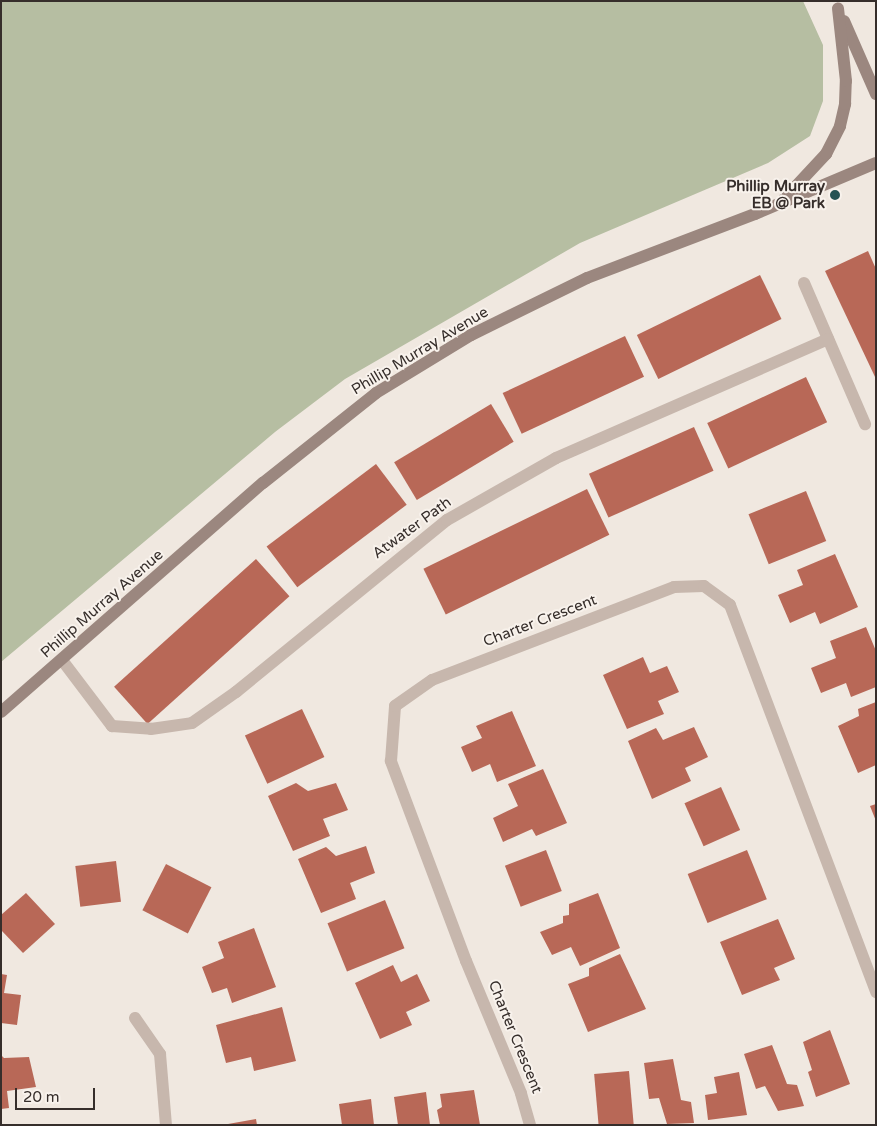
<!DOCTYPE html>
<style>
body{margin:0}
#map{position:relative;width:877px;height:1126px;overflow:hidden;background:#f0e8e0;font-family:"Varela Round",sans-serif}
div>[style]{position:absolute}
.green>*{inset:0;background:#b6bea2}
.building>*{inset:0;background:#b86857;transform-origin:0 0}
.lane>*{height:12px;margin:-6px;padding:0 6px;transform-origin:6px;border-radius:6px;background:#c7b7ad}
.street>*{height:12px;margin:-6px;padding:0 6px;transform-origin:6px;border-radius:6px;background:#c7b7ad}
.secondary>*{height:12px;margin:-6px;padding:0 6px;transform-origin:6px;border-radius:6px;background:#9b877f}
.dots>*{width:14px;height:14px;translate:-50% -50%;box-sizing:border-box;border:2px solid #f8f2ec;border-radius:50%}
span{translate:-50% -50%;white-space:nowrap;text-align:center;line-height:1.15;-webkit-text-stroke:4px #f8f2ec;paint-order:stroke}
.poi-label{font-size:15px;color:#362e2b;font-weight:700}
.right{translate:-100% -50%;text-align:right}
.street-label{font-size:15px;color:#362e2b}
.frame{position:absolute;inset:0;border:2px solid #362e2b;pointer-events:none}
.scale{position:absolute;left:15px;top:1088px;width:80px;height:22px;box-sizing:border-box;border:2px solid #362e2b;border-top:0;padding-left:6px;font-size:15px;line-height:18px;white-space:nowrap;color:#362e2b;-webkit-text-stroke:4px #f8f2ec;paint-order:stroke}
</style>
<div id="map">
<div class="green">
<div style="clip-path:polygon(1px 1px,803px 1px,823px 45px,823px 101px,810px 136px,768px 163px,580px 243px,345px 379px,275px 432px,1px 662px)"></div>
</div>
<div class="building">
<div style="clip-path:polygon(868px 251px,876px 269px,876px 379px,825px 271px)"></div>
<div style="left:760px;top:275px;width:49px;height:137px;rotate:64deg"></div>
<div style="left:625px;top:336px;width:45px;height:135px;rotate:65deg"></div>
<div style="left:806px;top:377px;width:50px;height:109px;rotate:65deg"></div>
<div style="left:491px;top:404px;width:44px;height:113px;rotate:59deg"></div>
<div style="left:694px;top:427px;width:48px;height:115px;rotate:66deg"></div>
<div style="left:376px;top:464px;width:51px;height:137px;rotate:53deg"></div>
<div style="left:587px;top:489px;width:51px;height:182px;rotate:64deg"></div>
<div style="left:806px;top:491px;width:54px;height:62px;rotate:68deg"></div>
<div style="clip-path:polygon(835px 554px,858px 607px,820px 624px,815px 612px,790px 623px,778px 595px,803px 585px,797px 570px)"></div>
<div style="left:256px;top:559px;width:50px;height:191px;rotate:48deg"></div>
<div style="clip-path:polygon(866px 627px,876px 651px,876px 687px,851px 697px,846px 683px,821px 693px,811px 668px,836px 658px,830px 641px)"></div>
<div style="clip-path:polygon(643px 657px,650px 673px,667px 666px,679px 692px,658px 701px,664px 714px,627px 729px,603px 675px)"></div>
<div style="clip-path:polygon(876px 702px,876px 765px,858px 773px,838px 726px,859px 716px,858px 709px)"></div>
<div style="left:302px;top:709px;width:53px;height:63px;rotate:65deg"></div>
<div style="clip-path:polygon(512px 711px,536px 766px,497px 782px,490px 764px,472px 772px,461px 747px,482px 738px,476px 726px)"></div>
<div style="clip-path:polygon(694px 727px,708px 757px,685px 768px,691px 781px,652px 799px,628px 741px,656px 728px,663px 740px)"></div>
<div style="clip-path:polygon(543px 769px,567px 823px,536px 836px,532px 829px,503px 842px,493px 818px,518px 806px,508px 784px)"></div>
<div style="clip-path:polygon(296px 783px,308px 791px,336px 783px,348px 810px,323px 819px,330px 836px,293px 851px,268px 796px)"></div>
<div style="left:721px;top:787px;width:47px;height:40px;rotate:66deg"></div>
<div style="clip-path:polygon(876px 804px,876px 821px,870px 806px)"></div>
<div style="clip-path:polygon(366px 846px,375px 873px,350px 883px,356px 899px,321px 913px,298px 859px,326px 847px,336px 856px)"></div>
<div style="left:546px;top:850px;width:44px;height:44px;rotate:69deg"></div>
<div style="left:747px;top:850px;width:53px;height:64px;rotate:68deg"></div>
<div style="left:116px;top:861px;width:41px;height:41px;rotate:83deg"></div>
<div style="left:166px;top:864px;width:51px;height:52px;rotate:27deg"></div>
<div style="clip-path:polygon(26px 893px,55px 924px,23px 953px,1px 930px,1px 915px)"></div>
<div style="clip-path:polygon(598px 893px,620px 948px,580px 966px,571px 947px,552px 955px,540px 932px,563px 923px,563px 916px,569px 915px,569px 904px)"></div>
<div style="left:385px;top:900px;width:52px;height:62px;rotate:68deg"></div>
<div style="clip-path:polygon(778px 919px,795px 959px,774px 968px,780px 980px,742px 995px,720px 942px)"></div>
<div style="clip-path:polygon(254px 928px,276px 987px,232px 1003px,227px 988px,212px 993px,202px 967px,224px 958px,218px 942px)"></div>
<div style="clip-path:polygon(620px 954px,646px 1009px,588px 1032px,568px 984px,589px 976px,589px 968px)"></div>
<div style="clip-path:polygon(393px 965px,401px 982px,417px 974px,430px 1001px,406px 1012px,412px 1025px,380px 1039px,355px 983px)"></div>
<div style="clip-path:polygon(1px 974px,7px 975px,4px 993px,21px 995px,17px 1025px,1px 1023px)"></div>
<div style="clip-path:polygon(282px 1007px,296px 1061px,254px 1071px,251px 1057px,226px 1063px,216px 1025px)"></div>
<div style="clip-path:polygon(830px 1030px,850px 1084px,816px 1097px,808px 1072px,812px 1070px,803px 1042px)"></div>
<div style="clip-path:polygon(772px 1045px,787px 1084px,797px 1085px,804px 1106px,778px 1111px,765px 1086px,756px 1089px,744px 1054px)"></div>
<div style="clip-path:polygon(1px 1055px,4px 1058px,29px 1057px,36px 1087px,7px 1091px,9px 1108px,1px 1109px)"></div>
<div style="clip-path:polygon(673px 1059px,681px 1100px,691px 1102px,694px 1123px,667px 1124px,659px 1098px,649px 1099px,644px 1063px)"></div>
<div style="left:629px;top:1071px;width:54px;height:35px;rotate:85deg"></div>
<div style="clip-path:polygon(739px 1072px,747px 1115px,708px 1120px,705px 1095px,717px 1093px,714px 1077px)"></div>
<div style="clip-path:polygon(474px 1090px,480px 1125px,440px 1125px,437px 1110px,442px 1107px,440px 1094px)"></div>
<div style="clip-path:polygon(426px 1092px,430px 1125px,398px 1125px,394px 1097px)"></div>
<div style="clip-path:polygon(371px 1099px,374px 1125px,342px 1125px,339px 1104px)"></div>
<div style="clip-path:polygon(256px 1119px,257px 1125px,228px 1125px,228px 1124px)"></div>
</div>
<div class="lane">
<div style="left:804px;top:283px;width:154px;rotate:66.6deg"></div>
</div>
<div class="street">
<div style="left:62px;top:660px;width:83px;rotate:52.9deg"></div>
<div style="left:112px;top:726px;width:39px;rotate:4deg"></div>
<div style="left:151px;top:729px;width:41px;rotate:-8.3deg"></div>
<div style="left:192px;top:723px;width:54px;rotate:-35.2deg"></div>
<div style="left:236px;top:692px;width:272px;rotate:-39.2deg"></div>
<div style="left:447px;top:520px;width:125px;rotate:-29.6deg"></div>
<div style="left:556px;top:458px;width:297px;rotate:-23.6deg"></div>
<div style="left:135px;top:1018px;width:44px;rotate:55.2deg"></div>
<div style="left:160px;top:1054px;width:71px;rotate:85.2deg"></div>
<div style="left:530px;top:1125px;width:33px;rotate:-106deg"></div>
<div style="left:521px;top:1093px;width:143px;rotate:-112.6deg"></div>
<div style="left:466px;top:961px;width:214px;rotate:-110.6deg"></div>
<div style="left:391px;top:761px;width:55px;rotate:-85.8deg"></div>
<div style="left:395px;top:706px;width:45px;rotate:-35.1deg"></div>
<div style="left:432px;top:680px;width:259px;rotate:-21deg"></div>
<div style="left:674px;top:587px;width:30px;rotate:-2deg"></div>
<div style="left:704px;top:586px;width:32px;rotate:36deg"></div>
<div style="left:730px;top:605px;width:414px;rotate:69.3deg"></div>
</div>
<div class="secondary">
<div style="left:844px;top:21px;width:80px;rotate:66.3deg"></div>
<div style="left:784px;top:199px;width:62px;rotate:-47deg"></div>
<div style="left:826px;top:154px;width:31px;rotate:-63deg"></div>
<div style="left:840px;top:126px;width:23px;rotate:-77deg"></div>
<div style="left:845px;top:104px;width:23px;rotate:-88deg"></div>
<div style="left:846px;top:81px;width:73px;rotate:-96.3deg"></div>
<div style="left:1px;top:712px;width:348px;rotate:-41.2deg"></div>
<div style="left:263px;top:483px;width:144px;rotate:-38.5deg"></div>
<div style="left:376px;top:393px;width:111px;rotate:-31.4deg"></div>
<div style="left:471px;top:335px;width:129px;rotate:-26.2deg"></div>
<div style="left:587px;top:278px;width:180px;rotate:-20.9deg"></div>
<div style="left:755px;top:214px;width:131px;rotate:-22.9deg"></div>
</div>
<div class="dots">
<div style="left:835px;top:195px;background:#255353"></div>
</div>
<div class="poi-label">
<span class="right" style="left:825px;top:195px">Phillip Murray<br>EB @ Park</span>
</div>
<div class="street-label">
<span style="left:420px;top:351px;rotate:-31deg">Phillip Murray Avenue</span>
<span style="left:412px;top:528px;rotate:-36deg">Atwater Path</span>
<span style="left:102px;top:604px;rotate:-41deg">Phillip Murray Avenue</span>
<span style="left:540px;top:621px;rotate:-21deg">Charter Crescent</span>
<span style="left:515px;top:1037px;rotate:68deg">Charter Crescent</span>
</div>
<div class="frame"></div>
<div class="scale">20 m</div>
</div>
